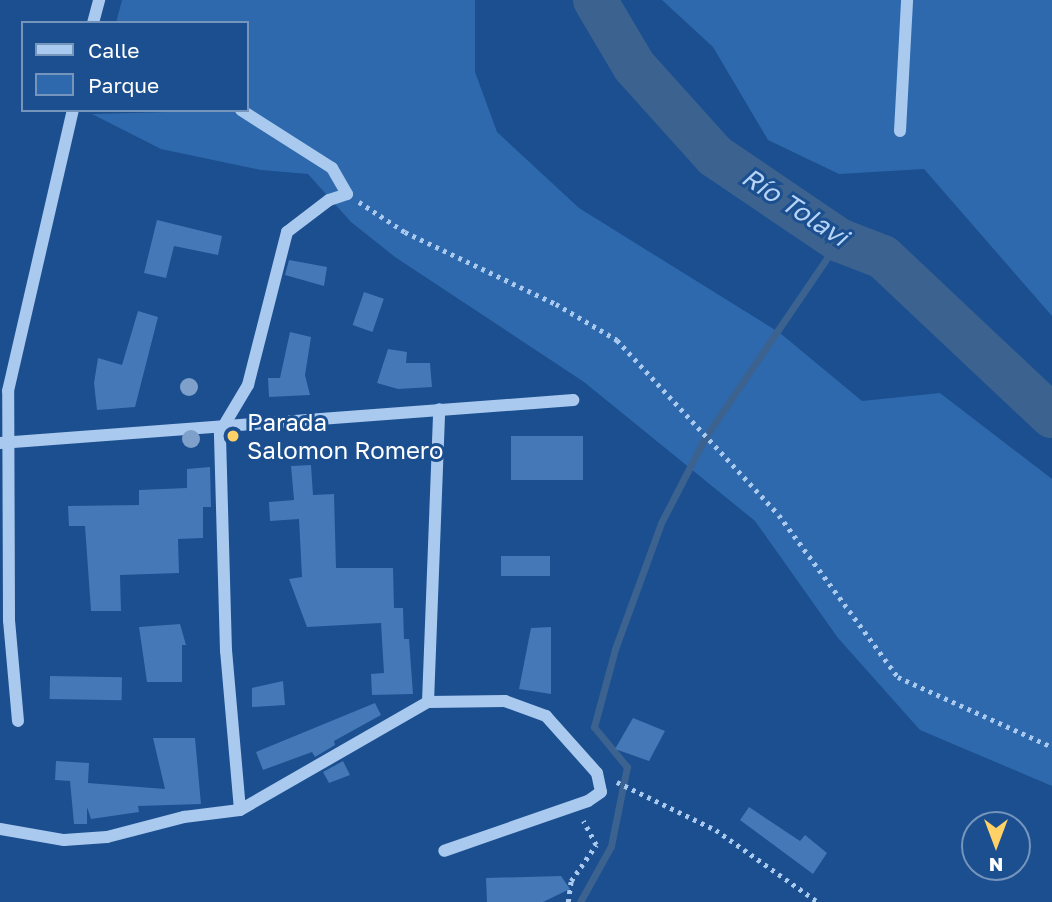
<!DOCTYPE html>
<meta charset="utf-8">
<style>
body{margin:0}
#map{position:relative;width:1052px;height:902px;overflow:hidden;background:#1b4f8f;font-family:"Golos Text",sans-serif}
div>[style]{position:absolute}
.green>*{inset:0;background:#2e69ad}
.stream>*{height:7px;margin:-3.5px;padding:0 3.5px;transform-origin:3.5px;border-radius:3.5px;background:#3c6290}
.river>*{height:44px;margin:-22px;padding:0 22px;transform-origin:22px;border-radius:22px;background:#3c6290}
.building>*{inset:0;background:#4478b7;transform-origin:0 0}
.path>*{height:4.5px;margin-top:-2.25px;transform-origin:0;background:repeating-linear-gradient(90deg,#a9c9ee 0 3.5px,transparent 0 8.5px)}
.minor>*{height:12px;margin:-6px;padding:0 6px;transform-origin:6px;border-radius:6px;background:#a9c9ee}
.trees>*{width:18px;height:18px;margin:-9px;border-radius:50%;background:#7ea0ca}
.dots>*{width:19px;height:19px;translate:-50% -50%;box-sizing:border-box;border:4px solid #1b4f8f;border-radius:50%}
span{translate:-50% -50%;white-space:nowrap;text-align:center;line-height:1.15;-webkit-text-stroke:6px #1b4f8f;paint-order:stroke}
.poi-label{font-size:24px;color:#fff}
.left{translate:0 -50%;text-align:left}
.water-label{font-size:26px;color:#b5d3f5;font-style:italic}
.legend{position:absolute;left:21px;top:21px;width:228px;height:91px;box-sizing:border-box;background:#1b4f8f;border:2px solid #7695bc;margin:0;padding:9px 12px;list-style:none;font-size:21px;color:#fff}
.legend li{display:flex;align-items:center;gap:14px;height:35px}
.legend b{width:35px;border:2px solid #7695bc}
.north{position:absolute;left:961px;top:811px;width:70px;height:70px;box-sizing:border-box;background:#1b4f8f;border:2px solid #7695bc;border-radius:50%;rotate:180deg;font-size:19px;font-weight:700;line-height:28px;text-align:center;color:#fff}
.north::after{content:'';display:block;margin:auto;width:24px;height:32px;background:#ffd166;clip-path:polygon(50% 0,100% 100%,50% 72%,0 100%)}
</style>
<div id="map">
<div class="green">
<div style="clip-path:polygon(122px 0,475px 0,475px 72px,497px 132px,579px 208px,780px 333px,862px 401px,940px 393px,1052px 479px,1052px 786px,920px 730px,838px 638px,755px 521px,584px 382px,395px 257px,351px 222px,308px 174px,261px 170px,161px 149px,92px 114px,247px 110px,247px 23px,116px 23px)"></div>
<div style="clip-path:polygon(662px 0,1052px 0,1052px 316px,924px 169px,839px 174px,768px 140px,713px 47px)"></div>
</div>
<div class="stream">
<div style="left:580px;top:902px;width:64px;rotate:-61deg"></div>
<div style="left:611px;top:846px;width:81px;rotate:-78.6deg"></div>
<div style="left:627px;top:767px;width:52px;rotate:-129.5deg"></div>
<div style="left:594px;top:727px;width:81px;rotate:-74.9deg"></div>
<div style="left:615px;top:649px;width:134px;rotate:-69.9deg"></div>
<div style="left:661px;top:523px;width:98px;rotate:-62.7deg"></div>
<div style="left:706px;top:436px;width:237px;rotate:-55.8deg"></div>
</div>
<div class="river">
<div style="left:595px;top:0;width:77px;rotate:59.4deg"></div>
<div style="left:634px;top:66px;width:121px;rotate:48deg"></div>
<div style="left:715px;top:156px;width:150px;rotate:34.1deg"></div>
<div style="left:839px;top:240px;width:47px;rotate:21.1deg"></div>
<div style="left:883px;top:257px;width:232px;rotate:43.3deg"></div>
</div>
<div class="building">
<div style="clip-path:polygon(157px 220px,222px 236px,218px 255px,174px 246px,166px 278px,144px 273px)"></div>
<div style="clip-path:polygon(289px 260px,327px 267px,324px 286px,285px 275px)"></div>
<div style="left:364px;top:292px;width:21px;height:35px;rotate:19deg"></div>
<div style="clip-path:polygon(138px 311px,158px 317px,135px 407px,97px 410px,94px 383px,98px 358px,122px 365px)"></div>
<div style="clip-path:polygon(290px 332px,311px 337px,305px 375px,310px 395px,269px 397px,268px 378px,280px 378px)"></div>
<div style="clip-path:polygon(388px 349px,407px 352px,406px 363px,430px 363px,432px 387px,398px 389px,377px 383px)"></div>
<div style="left:583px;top:436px;width:44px;height:72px;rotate:90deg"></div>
<div style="clip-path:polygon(311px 465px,313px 495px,334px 494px,336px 568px,393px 568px,394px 608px,403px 608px,404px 639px,409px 639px,413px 694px,372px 695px,371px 674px,384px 673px,381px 623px,307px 627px,289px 579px,302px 577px,299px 519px,270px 521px,269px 502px,294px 500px,291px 466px)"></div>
<div style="clip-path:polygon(210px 467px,211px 507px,203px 507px,203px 538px,178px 539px,179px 573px,120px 575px,121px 611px,91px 611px,85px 526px,69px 526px,68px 506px,139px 505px,139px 490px,187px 488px,187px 469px)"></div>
<div style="left:550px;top:556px;width:20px;height:49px;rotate:90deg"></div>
<div style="clip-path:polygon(180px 624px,186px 645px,182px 645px,182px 682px,147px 682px,139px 627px)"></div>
<div style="clip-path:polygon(551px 627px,551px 694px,519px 689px,531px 628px)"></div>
<div style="left:50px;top:676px;width:72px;height:23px;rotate:1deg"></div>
<div style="clip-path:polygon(283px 681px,285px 705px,252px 707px,252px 688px)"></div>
<div style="clip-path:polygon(375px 703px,381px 715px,334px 741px,335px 745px,315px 757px,312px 752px,263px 770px,256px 752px)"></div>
<div style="clip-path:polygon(633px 718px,665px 731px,649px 761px,615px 749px)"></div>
<div style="clip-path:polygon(153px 738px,195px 738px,201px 804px,138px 806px,139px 812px,91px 819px,87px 807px,87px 824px,74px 824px,70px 781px,55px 780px,56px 761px,89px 763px,88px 783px,165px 789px)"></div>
<div style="clip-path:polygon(343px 761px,350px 775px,329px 783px,323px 772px)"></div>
<div style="clip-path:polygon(749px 807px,800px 841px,805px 835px,827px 853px,813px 874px,740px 820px)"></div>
<div style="clip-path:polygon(561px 876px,570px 889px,543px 902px,487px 902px,486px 878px)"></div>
</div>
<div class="path">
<div style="left:359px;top:202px;width:55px;rotate:33.1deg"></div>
<div style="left:405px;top:232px;width:167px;rotate:25.5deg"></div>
<div style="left:556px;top:304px;width:71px;rotate:30.5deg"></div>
<div style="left:617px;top:340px;width:238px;rotate:47.2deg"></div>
<div style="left:779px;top:515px;width:201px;rotate:53.7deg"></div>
<div style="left:898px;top:677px;width:169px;rotate:24.4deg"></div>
<div style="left:617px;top:782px;width:110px;rotate:25.9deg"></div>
<div style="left:716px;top:830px;width:125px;rotate:35.2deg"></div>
<div style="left:568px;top:902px;width:21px;rotate:-82deg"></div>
<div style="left:571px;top:881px;width:44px;rotate:-55.2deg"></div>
<div style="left:596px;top:845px;width:27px;rotate:-118deg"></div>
</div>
<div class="minor">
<div style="left:93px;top:23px;width:24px;rotate:-75deg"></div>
<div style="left:900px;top:131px;width:131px;rotate:-86.9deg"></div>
<div style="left:0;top:443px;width:575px;rotate:-4.29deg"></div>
<div style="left:428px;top:702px;width:293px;rotate:-87.8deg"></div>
<div style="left:18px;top:721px;width:100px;rotate:-95.1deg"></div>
<div style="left:9px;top:621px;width:230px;rotate:-90.2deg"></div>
<div style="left:8px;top:391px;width:288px;rotate:-77deg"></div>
<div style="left:240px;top:810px;width:160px;rotate:-95deg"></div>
<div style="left:226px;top:651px;width:219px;rotate:-91.6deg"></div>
<div style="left:220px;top:432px;width:55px;rotate:-59.2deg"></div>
<div style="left:248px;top:385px;width:158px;rotate:-75.7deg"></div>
<div style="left:287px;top:232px;width:53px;rotate:-37.3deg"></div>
<div style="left:329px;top:200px;width:19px;rotate:-18deg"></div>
<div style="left:347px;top:194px;width:30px;rotate:-120deg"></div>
<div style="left:332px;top:168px;width:108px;rotate:-147.5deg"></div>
<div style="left:0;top:829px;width:65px;rotate:9.8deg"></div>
<div style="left:64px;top:840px;width:43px;rotate:-4deg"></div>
<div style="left:107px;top:837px;width:80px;rotate:-14.6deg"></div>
<div style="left:184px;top:817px;width:56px;rotate:-7.1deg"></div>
<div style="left:240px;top:810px;width:217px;rotate:-29.9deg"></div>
<div style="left:428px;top:702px;width:77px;rotate:-0.7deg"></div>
<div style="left:505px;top:701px;width:44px;rotate:20.1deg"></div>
<div style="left:546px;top:716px;width:76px;rotate:48.2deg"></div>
<div style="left:597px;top:773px;width:19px;rotate:78deg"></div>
<div style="left:601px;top:792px;width:16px;rotate:145deg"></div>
<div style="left:588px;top:801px;width:152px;rotate:160.9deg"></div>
</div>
<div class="trees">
<div style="left:189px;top:387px"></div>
<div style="left:191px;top:439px"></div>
</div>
<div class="dots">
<div style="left:233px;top:436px;background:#ffd166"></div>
</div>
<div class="poi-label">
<span class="left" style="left:247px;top:436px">Parada<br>Salomon Romero</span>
</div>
<div class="water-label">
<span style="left:795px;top:207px;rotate:33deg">Río Tolavi</span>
</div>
<ul class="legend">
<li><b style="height:9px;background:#a9c9ee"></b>Calle</li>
<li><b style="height:19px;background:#2e69ad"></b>Parque</li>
</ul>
<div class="north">N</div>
</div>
